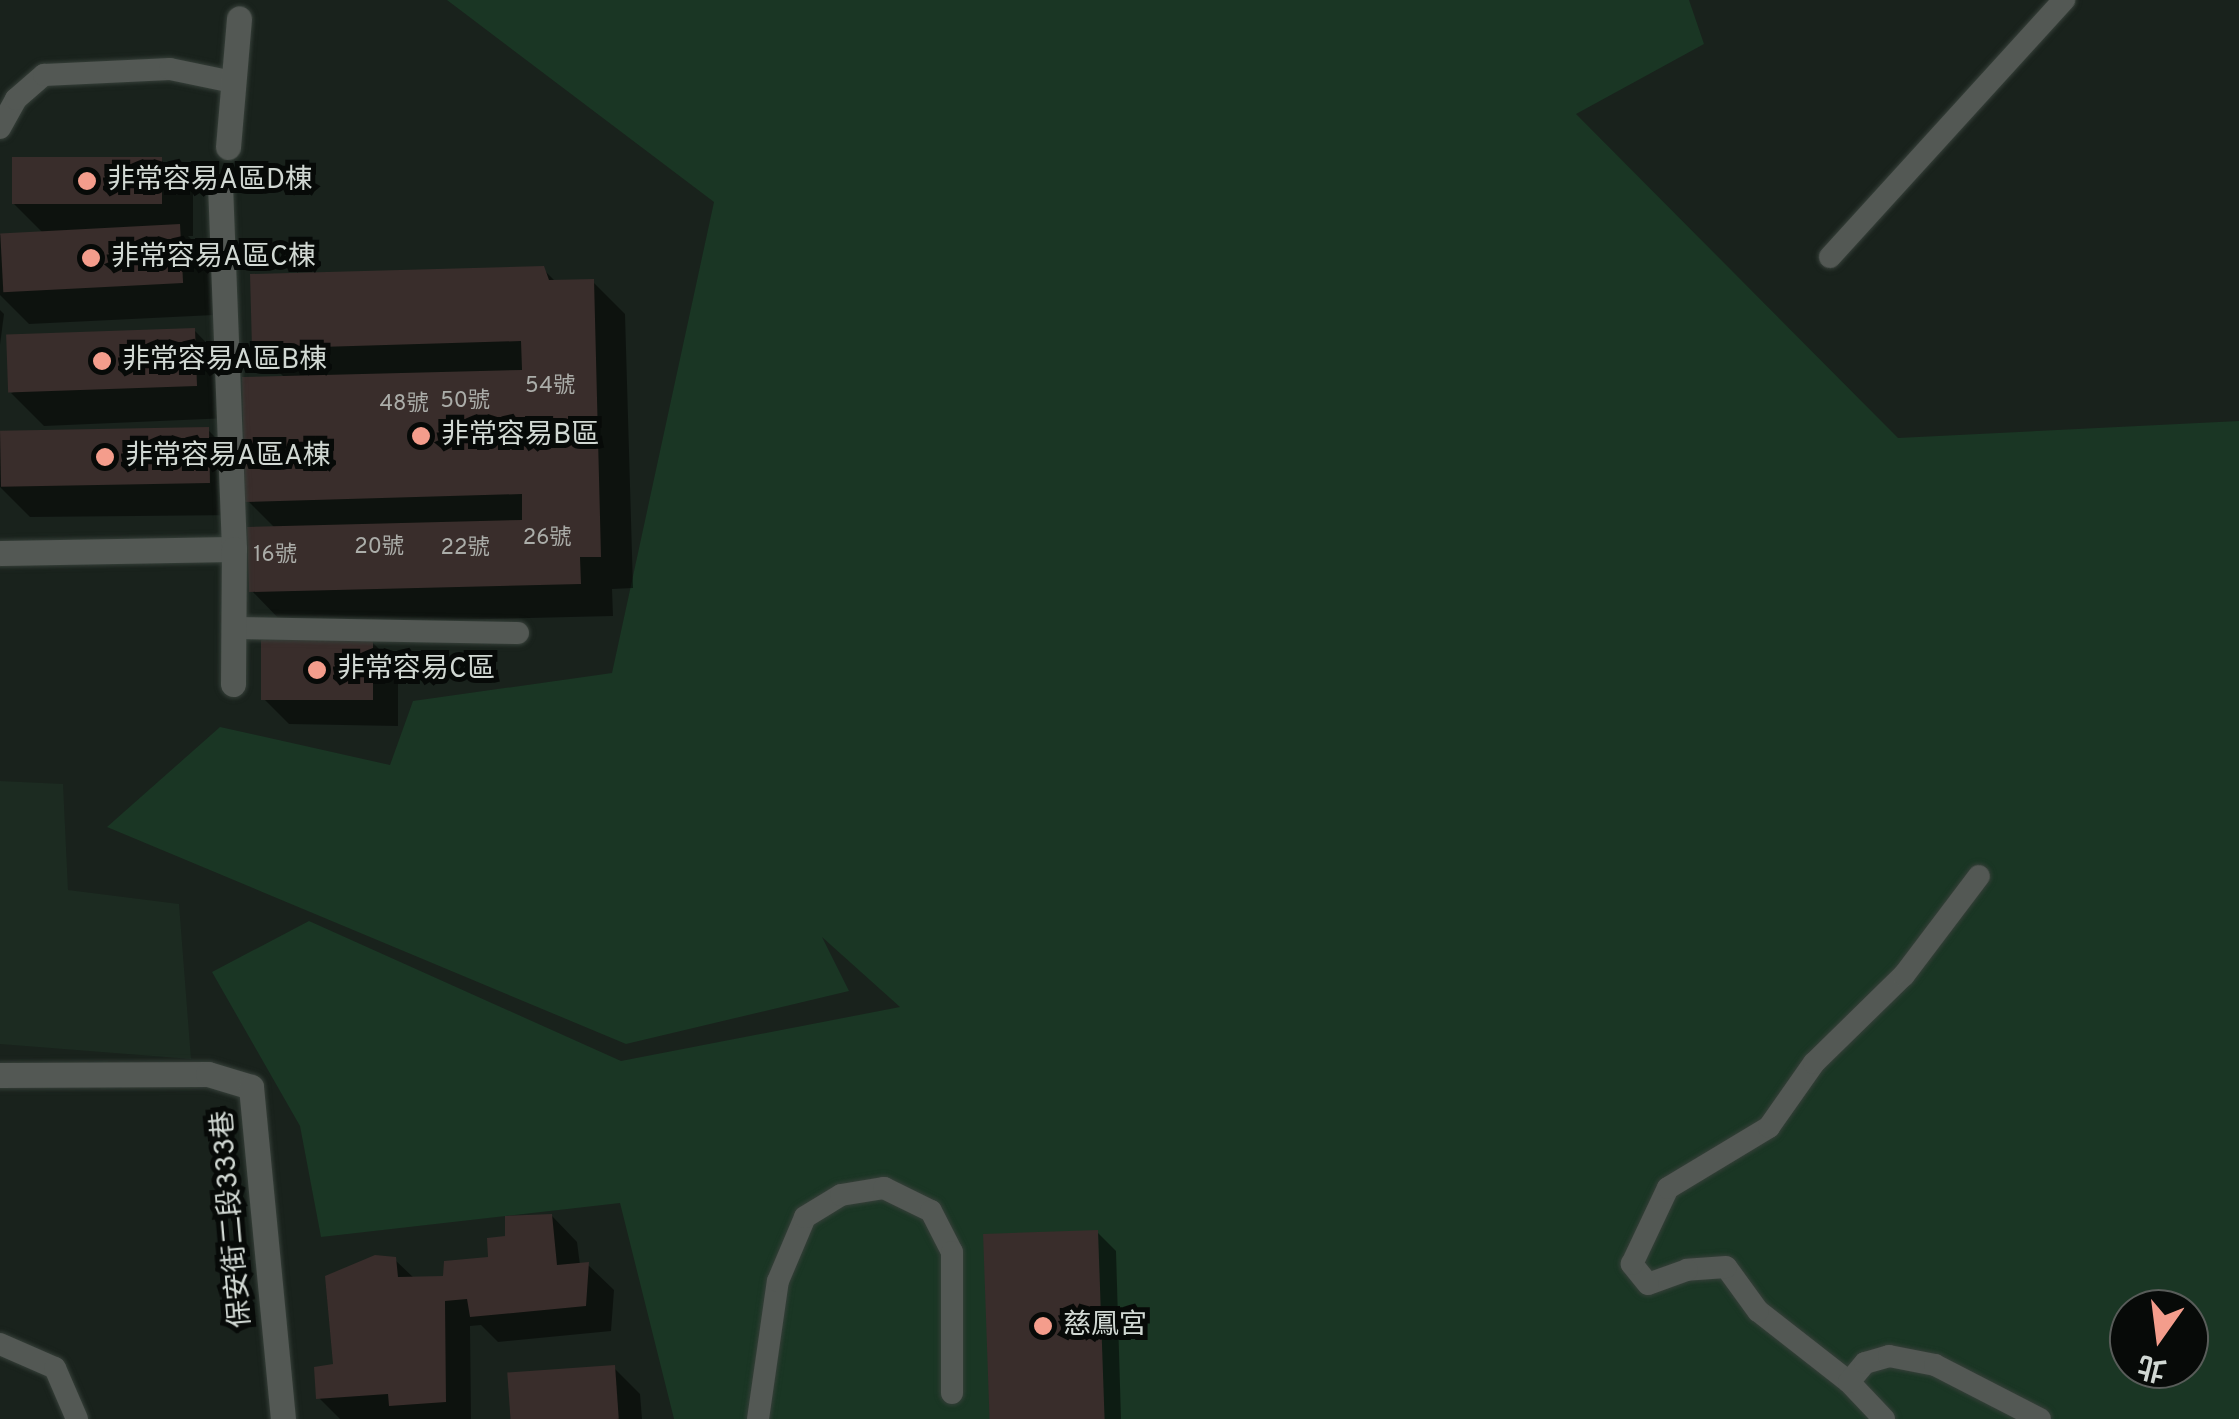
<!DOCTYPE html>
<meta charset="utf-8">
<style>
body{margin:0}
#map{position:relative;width:2239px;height:1419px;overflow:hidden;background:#19221c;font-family:Overpass,"Noto Sans TC",sans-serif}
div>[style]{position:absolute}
.built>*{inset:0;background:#1c2b21}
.green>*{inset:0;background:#1a3624}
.shadow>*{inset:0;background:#0007}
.building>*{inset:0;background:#392d2b;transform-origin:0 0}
.roads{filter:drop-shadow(0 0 2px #363f39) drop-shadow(0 0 2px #363f39)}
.lane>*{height:22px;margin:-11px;padding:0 11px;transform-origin:11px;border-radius:11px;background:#535854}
.street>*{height:25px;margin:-12.5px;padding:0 12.5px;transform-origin:12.5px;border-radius:12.5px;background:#535854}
.dots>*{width:28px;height:28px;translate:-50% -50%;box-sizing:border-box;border:5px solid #070a08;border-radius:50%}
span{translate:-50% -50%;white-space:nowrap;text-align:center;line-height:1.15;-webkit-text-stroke:10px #070a08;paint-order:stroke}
.number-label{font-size:22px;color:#abada9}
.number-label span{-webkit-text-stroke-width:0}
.poi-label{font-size:28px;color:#d1d8d3}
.left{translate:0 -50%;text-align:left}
.street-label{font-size:28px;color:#d1d8d3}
.north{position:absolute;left:2109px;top:1289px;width:100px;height:100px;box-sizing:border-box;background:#070a08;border:2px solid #585c59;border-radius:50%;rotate:194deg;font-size:28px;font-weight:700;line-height:40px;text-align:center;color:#d1d8d3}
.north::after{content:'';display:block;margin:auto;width:35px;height:45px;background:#f49d8c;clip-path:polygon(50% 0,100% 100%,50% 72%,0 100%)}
</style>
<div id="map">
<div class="built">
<div style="clip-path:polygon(0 781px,63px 784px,68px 890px,179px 904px,191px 1059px,0 1044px)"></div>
</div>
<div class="green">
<div style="clip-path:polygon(evenodd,447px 0,1689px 0,1704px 44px,1576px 114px,1898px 438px,2239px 421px,2239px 1419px,674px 1419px,620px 1203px,321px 1237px,300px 1126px,212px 972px,309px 921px,621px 1061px,900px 1007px,822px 937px,849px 991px,626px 1044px,107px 827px,220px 727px,390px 765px,413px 701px,612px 673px,714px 202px,447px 0,2129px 1309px,2189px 1309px,2189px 1369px,2129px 1369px,2129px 1309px)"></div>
</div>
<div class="shadow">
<div style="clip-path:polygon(161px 160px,193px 192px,193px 236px,188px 236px,212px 260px,214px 315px,29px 324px,0 295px,0 235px,43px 233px,14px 204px)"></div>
<div style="clip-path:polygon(543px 269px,557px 283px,593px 282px,625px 314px,633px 588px,612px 589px,613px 616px,284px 624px,252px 591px,276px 529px,248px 501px,286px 379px,255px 348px)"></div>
<div style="clip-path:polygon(0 310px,4px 314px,0 345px)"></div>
<div style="clip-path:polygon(194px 330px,226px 363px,229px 418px,44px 426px,11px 393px)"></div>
<div style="clip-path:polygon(208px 430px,240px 462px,241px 515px,30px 517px,0 487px,0 433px)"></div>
<div style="clip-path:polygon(372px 642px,398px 668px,398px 726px,289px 724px,263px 698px)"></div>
<div style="clip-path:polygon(552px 1216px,577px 1242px,580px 1265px,588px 1265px,614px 1290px,611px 1331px,498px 1342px,481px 1325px,470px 1326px,471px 1419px,340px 1419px,319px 1398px,395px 1260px,415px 1279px,445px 1278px,490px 1259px,508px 1239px)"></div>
<div style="clip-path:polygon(1097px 1232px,1116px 1251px,1121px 1419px,991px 1419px)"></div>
<div style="clip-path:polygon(614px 1368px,640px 1394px,642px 1419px,513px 1419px)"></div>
</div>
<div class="building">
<div style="left:162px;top:157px;width:47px;height:150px;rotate:90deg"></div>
<div style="left:180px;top:224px;width:59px;height:180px;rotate:87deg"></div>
<div style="clip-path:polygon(544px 266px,549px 280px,594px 279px,601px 557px,580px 557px,581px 584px,249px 592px,247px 527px,522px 520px,522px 494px,245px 502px,242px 377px,522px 370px,521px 341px,252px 349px,250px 274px)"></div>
<div style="left:195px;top:328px;width:58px;height:189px;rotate:88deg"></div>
<div style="left:209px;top:427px;width:56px;height:209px;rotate:89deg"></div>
<div style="left:261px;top:640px;width:112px;height:60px"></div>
<div style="clip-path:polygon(552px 1214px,557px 1265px,589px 1262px,586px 1306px,470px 1317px,467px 1299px,445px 1301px,446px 1402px,389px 1406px,388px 1394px,316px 1399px,314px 1367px,333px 1364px,325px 1276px,375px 1255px,396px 1257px,398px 1277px,443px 1276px,444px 1261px,488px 1257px,487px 1238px,505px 1236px,505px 1216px)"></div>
<div style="left:1098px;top:1230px;width:189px;height:115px;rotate:88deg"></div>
<div style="left:615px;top:1365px;width:54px;height:108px;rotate:86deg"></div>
</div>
<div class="roads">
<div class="lane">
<div style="left:0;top:128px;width:33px;rotate:-61deg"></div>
<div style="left:16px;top:99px;width:37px;rotate:-41deg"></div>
<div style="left:44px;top:75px;width:126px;rotate:-2.7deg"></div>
<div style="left:170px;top:69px;width:64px;rotate:11.7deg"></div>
<div style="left:1830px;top:257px;width:348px;rotate:-47.7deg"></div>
<div style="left:234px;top:628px;width:284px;rotate:1deg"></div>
<div style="left:0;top:1344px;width:60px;rotate:23.6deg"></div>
<div style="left:55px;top:1368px;width:56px;rotate:66.7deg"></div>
<div style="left:1849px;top:1382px;width:115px;rotate:-142deg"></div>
<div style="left:1758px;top:1311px;width:54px;rotate:-126deg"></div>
<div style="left:1726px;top:1267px;width:39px;rotate:176deg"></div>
<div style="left:1687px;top:1270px;width:41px;rotate:160.3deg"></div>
<div style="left:1648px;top:1284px;width:26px;rotate:-129deg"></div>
<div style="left:1632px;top:1264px;width:84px;rotate:-64.7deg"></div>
<div style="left:1668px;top:1188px;width:118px;rotate:-31.1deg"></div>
<div style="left:1769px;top:1127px;width:78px;rotate:-54.9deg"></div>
<div style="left:1814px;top:1063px;width:126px;rotate:-44.4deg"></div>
<div style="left:1904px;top:975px;width:124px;rotate:-52.9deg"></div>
<div style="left:758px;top:1419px;width:139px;rotate:-81.8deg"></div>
<div style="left:778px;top:1281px;width:69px;rotate:-67.1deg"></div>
<div style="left:805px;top:1217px;width:42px;rotate:-31.4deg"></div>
<div style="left:841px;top:1195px;width:44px;rotate:-9.2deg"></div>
<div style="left:884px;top:1188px;width:52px;rotate:26.1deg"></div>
<div style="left:931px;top:1211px;width:46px;rotate:62.9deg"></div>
<div style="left:952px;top:1252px;width:141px;rotate:90deg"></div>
<div style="left:1884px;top:1419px;width:51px;rotate:-133.4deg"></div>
<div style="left:1849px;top:1382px;width:25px;rotate:-50deg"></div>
<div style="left:1865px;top:1363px;width:25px;rotate:-16deg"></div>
<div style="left:1889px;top:1356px;width:47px;rotate:11.1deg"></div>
<div style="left:1935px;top:1365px;width:118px;rotate:27.2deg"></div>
</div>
<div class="street">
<div style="left:228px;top:147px;width:129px;rotate:-85.1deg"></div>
<div style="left:0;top:553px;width:234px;rotate:-1deg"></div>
<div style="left:234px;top:549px;width:360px;rotate:-92.2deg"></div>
<div style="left:233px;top:684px;width:135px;rotate:-89.6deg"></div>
<div style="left:0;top:1075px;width:208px;rotate:-0.3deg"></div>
<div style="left:208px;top:1074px;width:45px;rotate:16.8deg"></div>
<div style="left:251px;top:1087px;width:334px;rotate:84.5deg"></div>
</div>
</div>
<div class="dots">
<div style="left:87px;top:181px;background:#f49d8c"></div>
<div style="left:91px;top:258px;background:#f49d8c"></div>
<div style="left:102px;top:361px;background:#f49d8c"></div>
<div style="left:421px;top:436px;background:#f49d8c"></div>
<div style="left:105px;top:457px;background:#f49d8c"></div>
<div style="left:317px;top:670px;background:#f49d8c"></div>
<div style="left:1043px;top:1326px;background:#f49d8c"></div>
</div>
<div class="number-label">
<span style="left:550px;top:387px">54號</span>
<span style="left:465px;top:402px">50號</span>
<span style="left:404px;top:405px">48號</span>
<span style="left:547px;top:539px">26號</span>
<span style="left:379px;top:548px">20號</span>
<span style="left:465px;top:549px">22號</span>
<span style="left:275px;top:556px">16號</span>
</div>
<div class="poi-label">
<span class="left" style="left:107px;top:181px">非常容易A區D棟</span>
<span class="left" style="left:111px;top:258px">非常容易A區C棟</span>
<span class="left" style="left:122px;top:361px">非常容易A區B棟</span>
<span class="left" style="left:441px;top:436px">非常容易B區</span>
<span class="left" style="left:125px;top:457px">非常容易A區A棟</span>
<span class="left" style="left:337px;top:670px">非常容易C區</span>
<span class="left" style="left:1063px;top:1326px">慈鳳宮</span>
</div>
<div class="street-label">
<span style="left:233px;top:1219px;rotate:-95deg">保安街二段333巷</span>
</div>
<div class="north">北</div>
</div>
